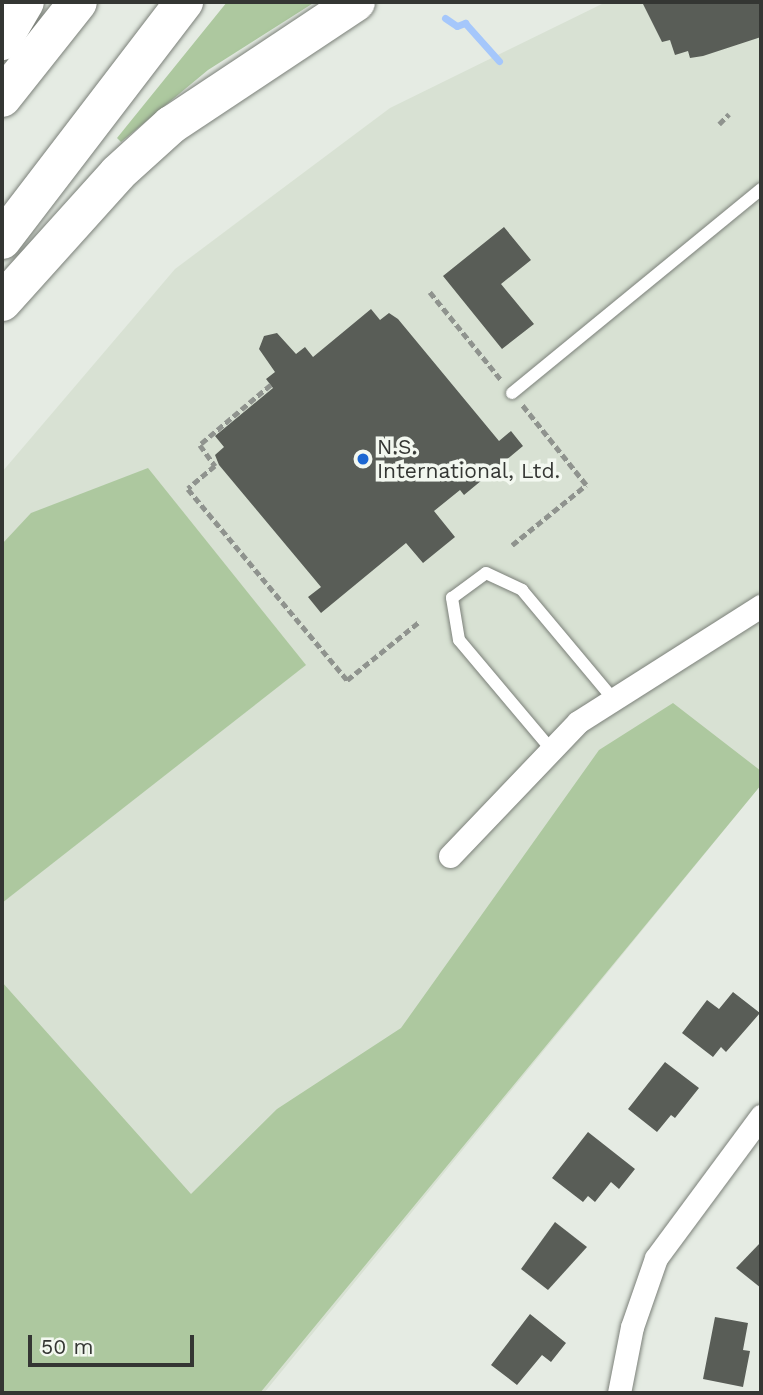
<!DOCTYPE html>
<style>
body{margin:0}
#map{position:relative;width:763px;height:1395px;overflow:hidden;background:#e5ebe3;font-family:"Work Sans",sans-serif}
div>[style]{position:absolute}
.built>*{inset:0;background:#d8e1d3}
.green>*{inset:0;background:#adc89f}
.stream>*{height:7px;margin:-3.5px;padding:0 3.5px;transform-origin:3.5px;border-radius:3.5px;background:#a5c7fb}
.building>*{inset:0;background:#595d57}
.path>*{height:4.5px;margin-top:-2.25px;transform-origin:0;background:repeating-linear-gradient(90deg,#8f938e 0 7px,transparent 0 10.5px)}
.roads{filter:drop-shadow(0 0 2px #7b8079) drop-shadow(0 0 2px #7b8079)}
.service>*{height:12px;margin:-6px;padding:0 6px;transform-origin:6px;border-radius:6px;background:#fff}
.minor>*{height:23px;margin:-11.5px;padding:0 11.5px;transform-origin:11.5px;border-radius:11.5px;background:#fff}
.motorway>*{height:38px;margin:-19px;padding:0 19px;transform-origin:19px;border-radius:19px;background:#fff}
.dots>*{width:19px;height:19px;translate:-50% -50%;box-sizing:border-box;border:4px solid #f3f8f0;border-radius:50%}
span{translate:-50% -50%;white-space:nowrap;text-align:center;line-height:1.15;-webkit-text-stroke:7px #f3f8f0;paint-order:stroke}
.poi-label{font-size:21px;color:#343633}
.left{translate:0 -50%;text-align:left}
.frame{position:absolute;inset:0;border:4px solid #343633;pointer-events:none}
.scale{position:absolute;left:28px;top:1335px;width:166px;height:32px;box-sizing:border-box;border:4px solid #343633;border-top:0;padding-left:9px;font-size:21px;line-height:24px;white-space:nowrap;color:#343633;-webkit-text-stroke:5px #f3f8f0;paint-order:stroke}
</style>
<div id="map">
<div class="built">
<div style="clip-path:polygon(606px 2px,761px 2px,761px 785px,264px 1393px,2px 1393px,2px 472px,175px 269px,390px 108px)"></div>
</div>
<div class="green">
<div style="clip-path:polygon(227px 2px,315px 2px,208px 70px,121px 142px,117px 138px)"></div>
<div style="clip-path:polygon(148px 468px,306px 665px,2px 903px,2px 544px,31px 513px)"></div>
<div style="clip-path:polygon(673px 703px,761px 771px,761px 785px,260px 1393px,2px 1393px,2px 982px,191px 1194px,277px 1109px,401px 1028px,599px 750px)"></div>
</div>
<div class="stream">
<div style="left:445px;top:18px;width:14px;rotate:34deg"></div>
<div style="left:457px;top:26px;width:9px;rotate:-21deg"></div>
<div style="left:465px;top:23px;width:51px;rotate:48.2deg"></div>
</div>
<div class="building">
<div style="clip-path:polygon(642px 2px,761px 2px,761px 37px,703px 56px,690px 58px,688px 51px,675px 55px,670px 40px,662px 42px)"></div>
<div style="clip-path:polygon(504px 227px,531px 260px,501px 284px,534px 324px,502px 349px,443px 276px)"></div>
<div style="clip-path:polygon(371px 309px,380px 320px,389px 313px,398px 319px,499px 441px,511px 431px,523px 446px,464px 495px,460px 490px,434px 511px,455px 537px,423px 563px,406px 543px,321px 613px,308px 597px,321px 587px,219px 465px,215px 455px,224px 447px,215px 436px,273px 388px,266px 379px,275px 372px,259px 349px,264px 336px,277px 333px,296px 354px,305px 347px,313px 357px)"></div>
<div style="clip-path:polygon(733px 992px,760px 1013px,726px 1052px,721px 1047px,713px 1057px,682px 1033px,707px 1000px,719px 1009px)"></div>
<div style="clip-path:polygon(665px 1062px,699px 1088px,675px 1118px,671px 1115px,657px 1132px,628px 1109px)"></div>
<div style="clip-path:polygon(588px 1132px,635px 1169px,619px 1189px,611px 1182px,595px 1202px,588px 1196px,583px 1202px,552px 1178px)"></div>
<div style="clip-path:polygon(555px 1222px,587px 1247px,548px 1290px,521px 1269px)"></div>
<div style="clip-path:polygon(761px 1242px,761px 1288px,736px 1268px)"></div>
<div style="clip-path:polygon(530px 1314px,566px 1343px,551px 1362px,542px 1355px,517px 1385px,491px 1365px)"></div>
<div style="clip-path:polygon(715px 1317px,748px 1323px,743px 1350px,750px 1351px,743px 1387px,703px 1379px)"></div>
</div>
<div class="path">
<div style="left:719px;top:124px;width:14px;rotate:-45deg"></div>
<div style="left:430px;top:292px;width:114px;rotate:51deg"></div>
<div style="left:271px;top:385px;width:93px;rotate:139.8deg"></div>
<div style="left:200px;top:445px;width:26px;rotate:54deg"></div>
<div style="left:215px;top:466px;width:35px;rotate:140deg"></div>
<div style="left:188px;top:489px;width:249px;rotate:50.2deg"></div>
<div style="left:347px;top:680px;width:92px;rotate:-38.9deg"></div>
<div style="left:512px;top:545px;width:95px;rotate:-39deg"></div>
<div style="left:586px;top:485px;width:104px;rotate:-128.7deg"></div>
</div>
<div class="roads">
<div class="service">
<div style="left:512px;top:393px;width:322px;rotate:-39.3deg"></div>
<div style="left:550px;top:748px;width:141px;rotate:-130.1deg"></div>
<div style="left:459px;top:640px;width:43px;rotate:-99.5deg"></div>
<div style="left:452px;top:598px;width:42px;rotate:-36.3deg"></div>
<div style="left:486px;top:573px;width:40px;rotate:25deg"></div>
<div style="left:522px;top:590px;width:142px;rotate:50.1deg"></div>
</div>
<div class="minor">
<div style="left:450px;top:856px;width:185px;rotate:-46.3deg"></div>
<div style="left:578px;top:722px;width:217px;rotate:-32.4deg"></div>
<div style="left:619px;top:1393px;width:67px;rotate:-78.9deg"></div>
<div style="left:632px;top:1327px;width:73px;rotate:-70.8deg"></div>
<div style="left:656px;top:1258px;width:177px;rotate:-53.5deg"></div>
</div>
<div class="motorway">
<div style="left:2px;top:41px;width:45px;rotate:-59.5deg"></div>
<div style="left:2px;top:98px;width:122px;rotate:-51.6deg"></div>
<div style="left:2px;top:240px;width:300px;rotate:-52.6deg"></div>
<div style="left:2px;top:302px;width:173px;rotate:-48deg"></div>
<div style="left:118px;top:173px;width:72px;rotate:-42.2deg"></div>
<div style="left:171px;top:125px;width:222px;rotate:-33.6deg"></div>
</div>
</div>
<div class="dots">
<div style="left:363px;top:459px;background:#1c67d2"></div>
</div>
<div class="poi-label">
<span class="left" style="left:377px;top:459px">N.S.<br>International, Ltd.</span>
</div>
<div class="frame"></div>
<div class="scale">50 m</div>
</div>
